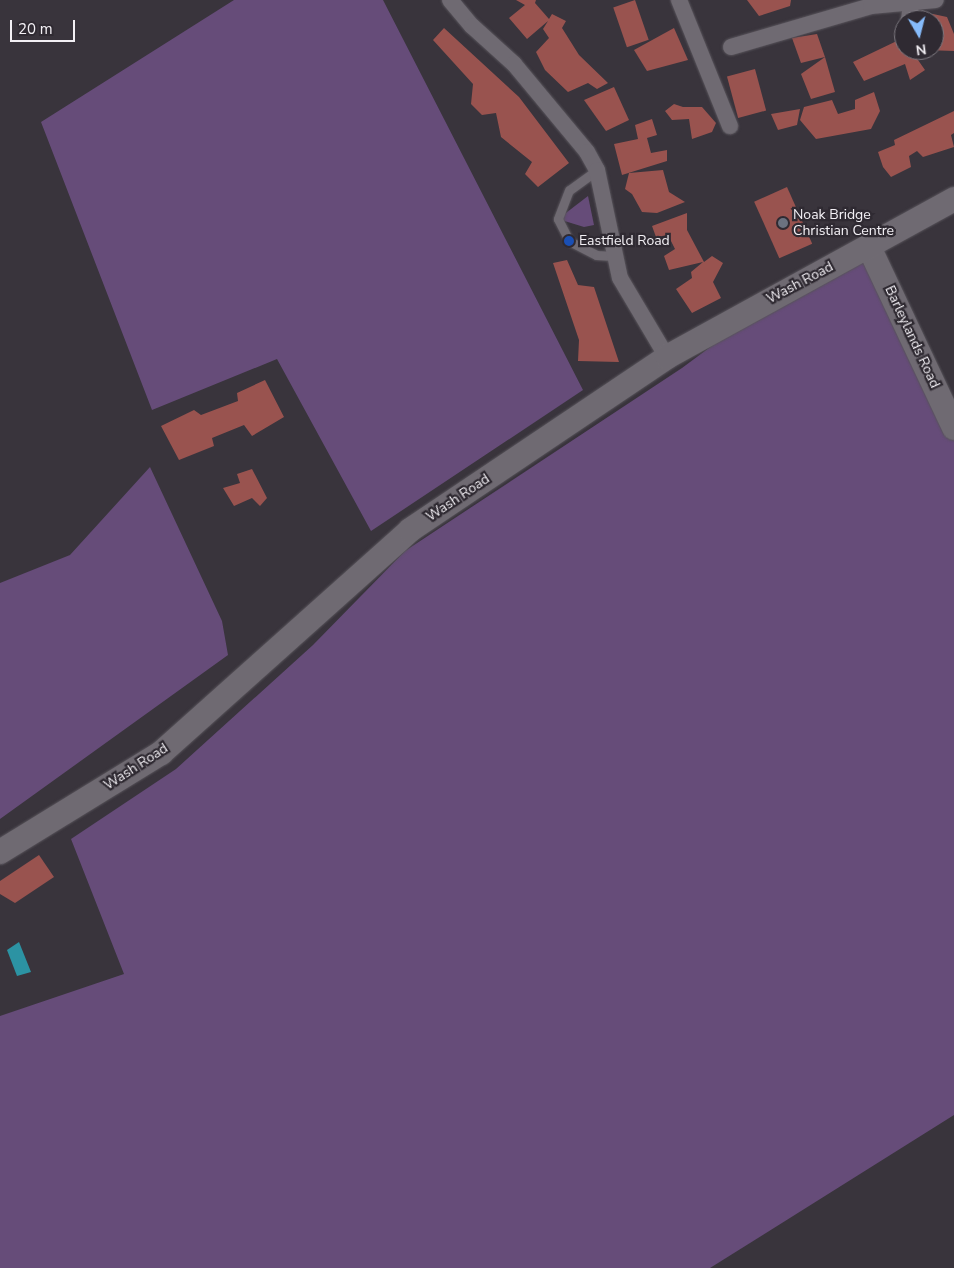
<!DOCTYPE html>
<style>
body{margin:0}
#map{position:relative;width:954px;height:1268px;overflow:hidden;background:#39343c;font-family:"Nunito Sans",sans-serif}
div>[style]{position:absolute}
.green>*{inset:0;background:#664c79}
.water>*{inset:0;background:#2c93a3}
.building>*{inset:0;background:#99534f;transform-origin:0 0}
.roads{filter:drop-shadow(0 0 1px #57535a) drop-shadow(0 0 1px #57535a)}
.lane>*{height:9px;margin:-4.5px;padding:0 4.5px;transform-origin:4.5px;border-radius:4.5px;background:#6f6a72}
.street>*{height:16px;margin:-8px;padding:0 8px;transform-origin:8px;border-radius:8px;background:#6f6a72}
.secondary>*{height:24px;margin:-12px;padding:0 12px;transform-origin:12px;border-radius:12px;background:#6f6a72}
.dots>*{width:14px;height:14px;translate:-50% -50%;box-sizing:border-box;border:2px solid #2f2a32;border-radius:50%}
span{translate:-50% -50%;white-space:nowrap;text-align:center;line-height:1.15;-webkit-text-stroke:4.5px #2f2a32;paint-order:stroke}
.poi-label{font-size:14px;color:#f3f0f5}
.left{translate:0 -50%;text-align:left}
.street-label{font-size:14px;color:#f3f0f5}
.north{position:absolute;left:894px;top:10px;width:50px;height:50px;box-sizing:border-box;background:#2f2a32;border:1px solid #7d7980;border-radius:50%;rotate:172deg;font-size:14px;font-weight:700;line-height:20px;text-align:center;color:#f3f0f5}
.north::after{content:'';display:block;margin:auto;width:18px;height:22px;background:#86bbfb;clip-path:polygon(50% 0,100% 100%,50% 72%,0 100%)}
.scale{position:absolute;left:10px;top:20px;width:65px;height:22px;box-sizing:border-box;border:2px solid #f3f0f5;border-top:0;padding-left:6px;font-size:15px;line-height:18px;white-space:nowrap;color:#f3f0f5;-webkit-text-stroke:4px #2f2a32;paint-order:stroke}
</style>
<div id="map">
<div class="green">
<div style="clip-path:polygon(234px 0,383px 0,583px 390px,371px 531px,277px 359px,152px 410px,41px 122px)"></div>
<div style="clip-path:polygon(588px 196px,594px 225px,584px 227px,558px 219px)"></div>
<div style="clip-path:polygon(869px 247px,954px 426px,954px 1115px,710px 1268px,0 1268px,0 1016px,124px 974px,71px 839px,176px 769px,313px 645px,405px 551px,682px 368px,787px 290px)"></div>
<div style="clip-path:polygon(150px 467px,222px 621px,228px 655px,0 819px,0 583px,70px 555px)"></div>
</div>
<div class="water">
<div style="clip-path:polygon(19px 942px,31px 972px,17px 976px,7px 950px)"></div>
</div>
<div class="building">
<div style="clip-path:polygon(516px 0,536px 0,535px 3px,549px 19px,552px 14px,566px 21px,562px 28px,579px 55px,608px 83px,597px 89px,588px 83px,568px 92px,545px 70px,536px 52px,549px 38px,543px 29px,548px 21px,527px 39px,509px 18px,525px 5px)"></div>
<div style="left:635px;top:0;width:42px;height:23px;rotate:71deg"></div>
<div style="clip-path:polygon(747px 0,791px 0,790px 6px,759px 16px)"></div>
<div style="clip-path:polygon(933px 14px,947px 17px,954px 34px,954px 51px,925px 50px,934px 50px,934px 20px,925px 20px)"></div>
<div style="clip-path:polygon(444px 28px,519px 97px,569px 163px,538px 187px,525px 174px,532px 162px,501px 137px,496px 113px,482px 115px,471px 104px,473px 84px,433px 40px)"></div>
<div style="clip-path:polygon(674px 28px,688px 60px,647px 71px,634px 50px)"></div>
<div style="clip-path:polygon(817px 34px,825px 57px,801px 63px,792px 38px)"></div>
<div style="clip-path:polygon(903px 38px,904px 50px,911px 50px,925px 70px,910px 80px,905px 64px,864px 81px,853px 62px)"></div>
<div style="clip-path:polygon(825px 57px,835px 92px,811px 99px,801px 74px)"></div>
<div style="left:755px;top:69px;width:43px;height:29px;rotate:75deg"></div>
<div style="clip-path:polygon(614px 87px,629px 120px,606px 131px,584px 100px)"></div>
<div style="clip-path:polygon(874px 92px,880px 111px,871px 129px,816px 139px,800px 120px,804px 107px,832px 100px,838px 114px,855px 109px,855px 100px)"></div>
<div style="clip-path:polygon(674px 104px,683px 107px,702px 107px,716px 123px,712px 132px,692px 139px,689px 119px,672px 120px,665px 111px)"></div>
<div style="clip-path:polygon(800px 109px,797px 125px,778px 130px,771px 114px)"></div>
<div style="clip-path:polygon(954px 111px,954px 133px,951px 135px,954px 147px,923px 157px,917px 151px,909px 156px,911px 167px,891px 177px,883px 167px,878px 152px,895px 145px,894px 140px)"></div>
<div style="clip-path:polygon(652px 119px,657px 135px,647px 138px,651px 153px,667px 150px,667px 161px,622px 175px,614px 144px,638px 139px,635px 125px)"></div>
<div style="clip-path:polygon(663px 170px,669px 192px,685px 202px,657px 213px,642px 212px,632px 194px,625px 189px,629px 173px)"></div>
<div style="left:787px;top:187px;width:62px;height:36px;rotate:66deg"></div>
<div style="clip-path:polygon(687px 213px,687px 230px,704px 262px,712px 256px,723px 263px,713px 282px,721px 298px,692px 313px,676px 289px,692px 278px,691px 272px,703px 262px,669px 270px,664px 256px,675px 249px,668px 235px,656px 237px,652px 226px)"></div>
<div style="clip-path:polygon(567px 260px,578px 285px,594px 287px,619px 362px,578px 361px,579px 340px,553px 263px)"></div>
<div style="clip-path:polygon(265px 380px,284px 417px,252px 436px,244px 425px,212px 438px,214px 446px,179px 460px,161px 426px,194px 410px,201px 415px,238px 401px,237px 393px)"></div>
<div style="clip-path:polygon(252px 469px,267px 498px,260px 506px,252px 498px,234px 506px,223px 488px,240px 483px,237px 474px)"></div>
<div style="clip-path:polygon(39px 855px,54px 877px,15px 903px,0 894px,0 881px)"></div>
</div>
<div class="roads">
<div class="lane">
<div style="left:597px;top:170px;width:34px;rotate:144deg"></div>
<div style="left:569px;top:190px;width:31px;rotate:111deg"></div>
<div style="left:558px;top:219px;width:25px;rotate:63deg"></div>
<div style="left:569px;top:241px;width:30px;rotate:27deg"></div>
<div style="left:596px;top:255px;width:17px;rotate:3deg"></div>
</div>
<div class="street">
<div style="left:450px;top:0;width:34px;rotate:50deg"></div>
<div style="left:472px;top:26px;width:57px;rotate:42.1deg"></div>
<div style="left:514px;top:64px;width:114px;rotate:50.3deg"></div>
<div style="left:587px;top:152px;width:21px;rotate:61deg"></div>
<div style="left:597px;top:170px;width:110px;rotate:78deg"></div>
<div style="left:620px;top:278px;width:92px;rotate:59.3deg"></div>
<div style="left:679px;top:0;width:136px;rotate:68deg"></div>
<div style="left:909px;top:20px;width:17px;rotate:-83deg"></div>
<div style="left:731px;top:47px;width:146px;rotate:-16.3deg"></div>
<div style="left:871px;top:6px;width:65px;rotate:-5.3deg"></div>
</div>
<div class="secondary">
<div style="left:869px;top:247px;width:200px;rotate:64.8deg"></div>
<div style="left:0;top:852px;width:189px;rotate:-31.6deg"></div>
<div style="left:161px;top:753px;width:334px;rotate:-41.8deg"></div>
<div style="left:410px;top:530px;width:310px;rotate:-33.9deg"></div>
<div style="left:667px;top:357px;width:328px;rotate:-28.8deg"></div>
</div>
</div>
<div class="dots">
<div style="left:783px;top:223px;background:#6b7280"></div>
<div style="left:569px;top:241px;background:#1a4fb4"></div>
</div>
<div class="poi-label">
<span class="left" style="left:793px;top:223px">Noak Bridge<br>Christian Centre</span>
<span class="left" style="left:579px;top:241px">Eastfield Road</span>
</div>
<div class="street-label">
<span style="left:800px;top:283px;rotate:-28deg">Wash Road</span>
<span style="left:912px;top:337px;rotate:65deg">Barleylands Road</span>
<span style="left:458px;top:498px;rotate:-34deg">Wash Road</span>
<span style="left:136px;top:767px;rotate:-33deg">Wash Road</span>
</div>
<div class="north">N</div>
<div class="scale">20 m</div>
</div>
